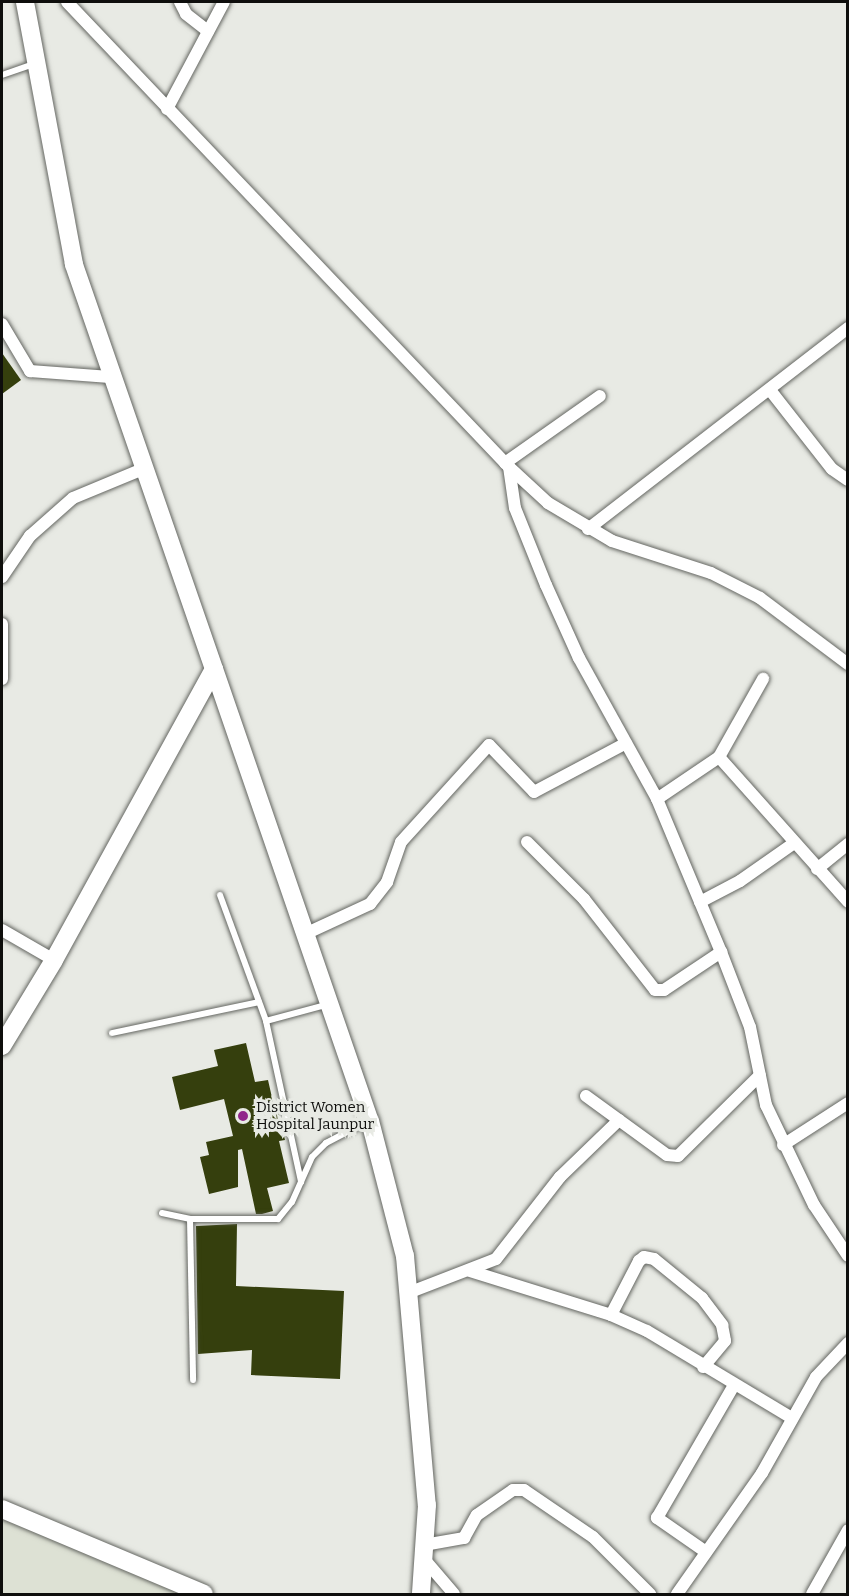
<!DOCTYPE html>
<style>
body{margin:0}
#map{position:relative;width:849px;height:1596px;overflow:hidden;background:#e8eae4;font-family:Bitter,serif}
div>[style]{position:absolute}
.built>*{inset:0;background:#dde1d4}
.building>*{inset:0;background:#353f0d}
.roads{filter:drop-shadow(0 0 2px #646661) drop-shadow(0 0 2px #646661)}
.lane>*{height:6px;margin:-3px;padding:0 3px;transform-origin:3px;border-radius:3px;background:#fff}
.street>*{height:12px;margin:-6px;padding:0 6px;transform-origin:6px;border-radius:6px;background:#fff}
.secondary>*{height:18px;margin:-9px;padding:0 9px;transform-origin:9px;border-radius:9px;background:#fff}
.dots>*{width:16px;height:16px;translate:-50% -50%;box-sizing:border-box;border:3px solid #e8eae4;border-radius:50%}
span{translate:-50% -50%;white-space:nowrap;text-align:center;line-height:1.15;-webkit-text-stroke:6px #e8eae4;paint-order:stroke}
.poi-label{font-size:15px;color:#0e0e0c}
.left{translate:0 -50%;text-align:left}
.frame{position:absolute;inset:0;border:3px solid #0e0e0c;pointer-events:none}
</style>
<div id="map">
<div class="built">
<div style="clip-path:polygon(2px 1518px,183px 1594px,2px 1594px)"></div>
</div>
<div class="building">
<div style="clip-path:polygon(2px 353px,21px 380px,2px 394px)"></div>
<div style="clip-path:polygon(246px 1043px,255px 1082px,268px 1080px,273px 1102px,276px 1101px,285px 1140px,279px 1141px,289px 1183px,267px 1188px,273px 1211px,262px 1214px,256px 1214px,242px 1149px,238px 1150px,238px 1187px,209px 1194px,200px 1157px,209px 1155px,206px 1142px,233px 1136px,224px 1099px,180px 1110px,172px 1077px,218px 1066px,214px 1050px)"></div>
<div style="clip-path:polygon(237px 1224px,236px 1286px,344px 1291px,340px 1379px,251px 1375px,252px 1350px,198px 1354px,196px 1226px)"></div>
</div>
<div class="roads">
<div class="lane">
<div style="left:2px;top:75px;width:34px;rotate:-19deg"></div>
<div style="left:220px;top:895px;width:134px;rotate:69.9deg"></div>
<div style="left:266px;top:1021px;width:165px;rotate:77.7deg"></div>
<div style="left:266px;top:1021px;width:65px;rotate:-15.1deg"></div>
<div style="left:112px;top:1033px;width:150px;rotate:-11.9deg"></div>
<div style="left:162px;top:1213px;width:29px;rotate:12deg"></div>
<div style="left:190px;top:1219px;width:88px"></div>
<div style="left:278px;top:1219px;width:22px;rotate:-51deg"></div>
<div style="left:292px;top:1202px;width:49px;rotate:-66deg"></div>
<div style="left:312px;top:1157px;width:20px;rotate:-45deg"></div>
<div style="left:326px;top:1143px;width:45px;rotate:-27.7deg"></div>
<div style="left:190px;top:1219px;width:161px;rotate:88.9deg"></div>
</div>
<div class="street">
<div style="left:67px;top:2px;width:642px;rotate:46.45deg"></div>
<div style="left:509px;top:467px;width:53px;rotate:42.7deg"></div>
<div style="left:548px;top:503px;width:74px;rotate:30.7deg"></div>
<div style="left:612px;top:541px;width:104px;rotate:17.9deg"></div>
<div style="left:711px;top:573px;width:55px;rotate:27deg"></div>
<div style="left:760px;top:598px;width:110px;rotate:36.9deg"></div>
<div style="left:180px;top:2px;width:13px;rotate:63deg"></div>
<div style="left:186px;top:14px;width:28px;rotate:38deg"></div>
<div style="left:167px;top:109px;width:121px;rotate:-62deg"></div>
<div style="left:2px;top:324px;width:55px;rotate:59.2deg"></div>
<div style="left:30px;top:371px;width:80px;rotate:4.3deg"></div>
<div style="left:770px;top:390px;width:100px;rotate:51.9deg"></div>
<div style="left:832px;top:469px;width:19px;rotate:35deg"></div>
<div style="left:505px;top:463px;width:116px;rotate:-35.2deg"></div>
<div style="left:509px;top:467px;width:41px;rotate:81.7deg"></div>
<div style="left:515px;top:508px;width:83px;rotate:68.1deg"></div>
<div style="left:546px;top:585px;width:80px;rotate:65.7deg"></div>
<div style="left:579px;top:658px;width:161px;rotate:61deg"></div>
<div style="left:657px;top:799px;width:166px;rotate:67.3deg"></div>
<div style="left:721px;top:952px;width:80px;rotate:68.9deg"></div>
<div style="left:750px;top:1027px;width:80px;rotate:78.4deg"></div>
<div style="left:766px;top:1105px;width:111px;rotate:64.4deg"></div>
<div style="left:814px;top:1205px;width:61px;rotate:56.3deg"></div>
<div style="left:588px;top:529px;width:329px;rotate:-37.7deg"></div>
<div style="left:2px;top:577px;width:50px;rotate:-55.7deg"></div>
<div style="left:30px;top:536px;width:57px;rotate:-41.5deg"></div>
<div style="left:73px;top:498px;width:76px;rotate:-22.5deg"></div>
<div style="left:2px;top:624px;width:55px;rotate:90deg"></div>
<div style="left:719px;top:757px;width:194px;rotate:48.3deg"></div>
<div style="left:657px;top:799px;width:75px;rotate:-34.1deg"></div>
<div style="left:719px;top:757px;width:90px;rotate:-60.6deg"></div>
<div style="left:527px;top:842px;width:81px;rotate:45deg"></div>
<div style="left:584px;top:899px;width:115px;rotate:52deg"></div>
<div style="left:655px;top:990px;width:9px"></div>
<div style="left:664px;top:990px;width:69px;rotate:-33.7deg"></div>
<div style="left:817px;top:869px;width:40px;rotate:-39deg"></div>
<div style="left:700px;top:902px;width:45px;rotate:-27.7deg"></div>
<div style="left:740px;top:881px;width:66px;rotate:-35.1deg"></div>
<div style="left:2px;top:930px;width:60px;rotate:30deg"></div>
<div style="left:305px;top:934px;width:72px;rotate:-24.8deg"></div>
<div style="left:370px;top:904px;width:28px;rotate:-52deg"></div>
<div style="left:387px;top:882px;width:42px;rotate:-70.7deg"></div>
<div style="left:401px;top:842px;width:131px;rotate:-47.8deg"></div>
<div style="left:489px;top:745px;width:65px;rotate:46.2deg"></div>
<div style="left:534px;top:792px;width:104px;rotate:-28deg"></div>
<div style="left:586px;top:1096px;width:100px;rotate:36.1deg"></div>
<div style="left:667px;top:1155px;width:11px;rotate:5deg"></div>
<div style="left:678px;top:1156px;width:115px;rotate:-44.6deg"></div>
<div style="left:783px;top:1145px;width:77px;rotate:-32.9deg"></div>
<div style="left:470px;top:1271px;width:148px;rotate:17.3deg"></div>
<div style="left:611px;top:1315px;width:39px;rotate:24deg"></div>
<div style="left:647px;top:1331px;width:169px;rotate:31deg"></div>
<div style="left:408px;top:1293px;width:94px;rotate:-21.1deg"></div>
<div style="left:496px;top:1259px;width:104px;rotate:-52deg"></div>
<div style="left:560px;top:1177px;width:82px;rotate:-44deg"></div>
<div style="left:611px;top:1315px;width:61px;rotate:-62.6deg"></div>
<div style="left:639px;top:1261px;width:6px;rotate:-39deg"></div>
<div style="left:644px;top:1257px;width:10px;rotate:11deg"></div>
<div style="left:654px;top:1259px;width:62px;rotate:39.1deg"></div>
<div style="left:702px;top:1298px;width:34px;rotate:53deg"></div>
<div style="left:722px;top:1325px;width:16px;rotate:79deg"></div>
<div style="left:725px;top:1341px;width:34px;rotate:130deg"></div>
<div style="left:424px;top:1545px;width:41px;rotate:-9.9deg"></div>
<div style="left:464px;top:1538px;width:26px;rotate:-61deg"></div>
<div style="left:477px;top:1515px;width:44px;rotate:-34.8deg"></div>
<div style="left:513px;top:1490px;width:11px"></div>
<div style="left:524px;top:1490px;width:83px;rotate:34.3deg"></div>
<div style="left:593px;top:1537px;width:81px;rotate:45deg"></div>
<div style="left:706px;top:1552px;width:60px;rotate:-145.2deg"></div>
<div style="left:657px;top:1518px;width:154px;rotate:-59.9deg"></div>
<div style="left:424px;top:1559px;width:46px;rotate:49.4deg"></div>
<div style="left:677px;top:1594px;width:148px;rotate:-54.9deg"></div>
<div style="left:762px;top:1473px;width:110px;rotate:-60.6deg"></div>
<div style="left:816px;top:1377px;width:47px;rotate:-46.7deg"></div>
<div style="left:812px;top:1594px;width:73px;rotate:-60.6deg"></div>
</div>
<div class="secondary">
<div style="left:214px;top:669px;width:478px;rotate:71deg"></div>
<div style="left:370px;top:1121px;width:139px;rotate:75.5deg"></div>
<div style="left:405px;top:1256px;width:250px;rotate:85deg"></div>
<div style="left:427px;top:1505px;width:89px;rotate:93.9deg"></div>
<div style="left:2px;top:1046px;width:100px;rotate:-58.8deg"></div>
<div style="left:54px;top:960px;width:332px;rotate:-61.2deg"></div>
<div style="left:214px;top:669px;width:429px;rotate:-109.1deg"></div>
<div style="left:74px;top:264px;width:267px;rotate:-100.6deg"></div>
<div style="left:2px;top:1509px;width:219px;rotate:22.8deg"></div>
</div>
</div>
<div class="dots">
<div style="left:243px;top:1116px;background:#91278b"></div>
</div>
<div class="poi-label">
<span class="left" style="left:256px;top:1116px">District Women<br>Hospital Jaunpur</span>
</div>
<div class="frame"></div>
</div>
